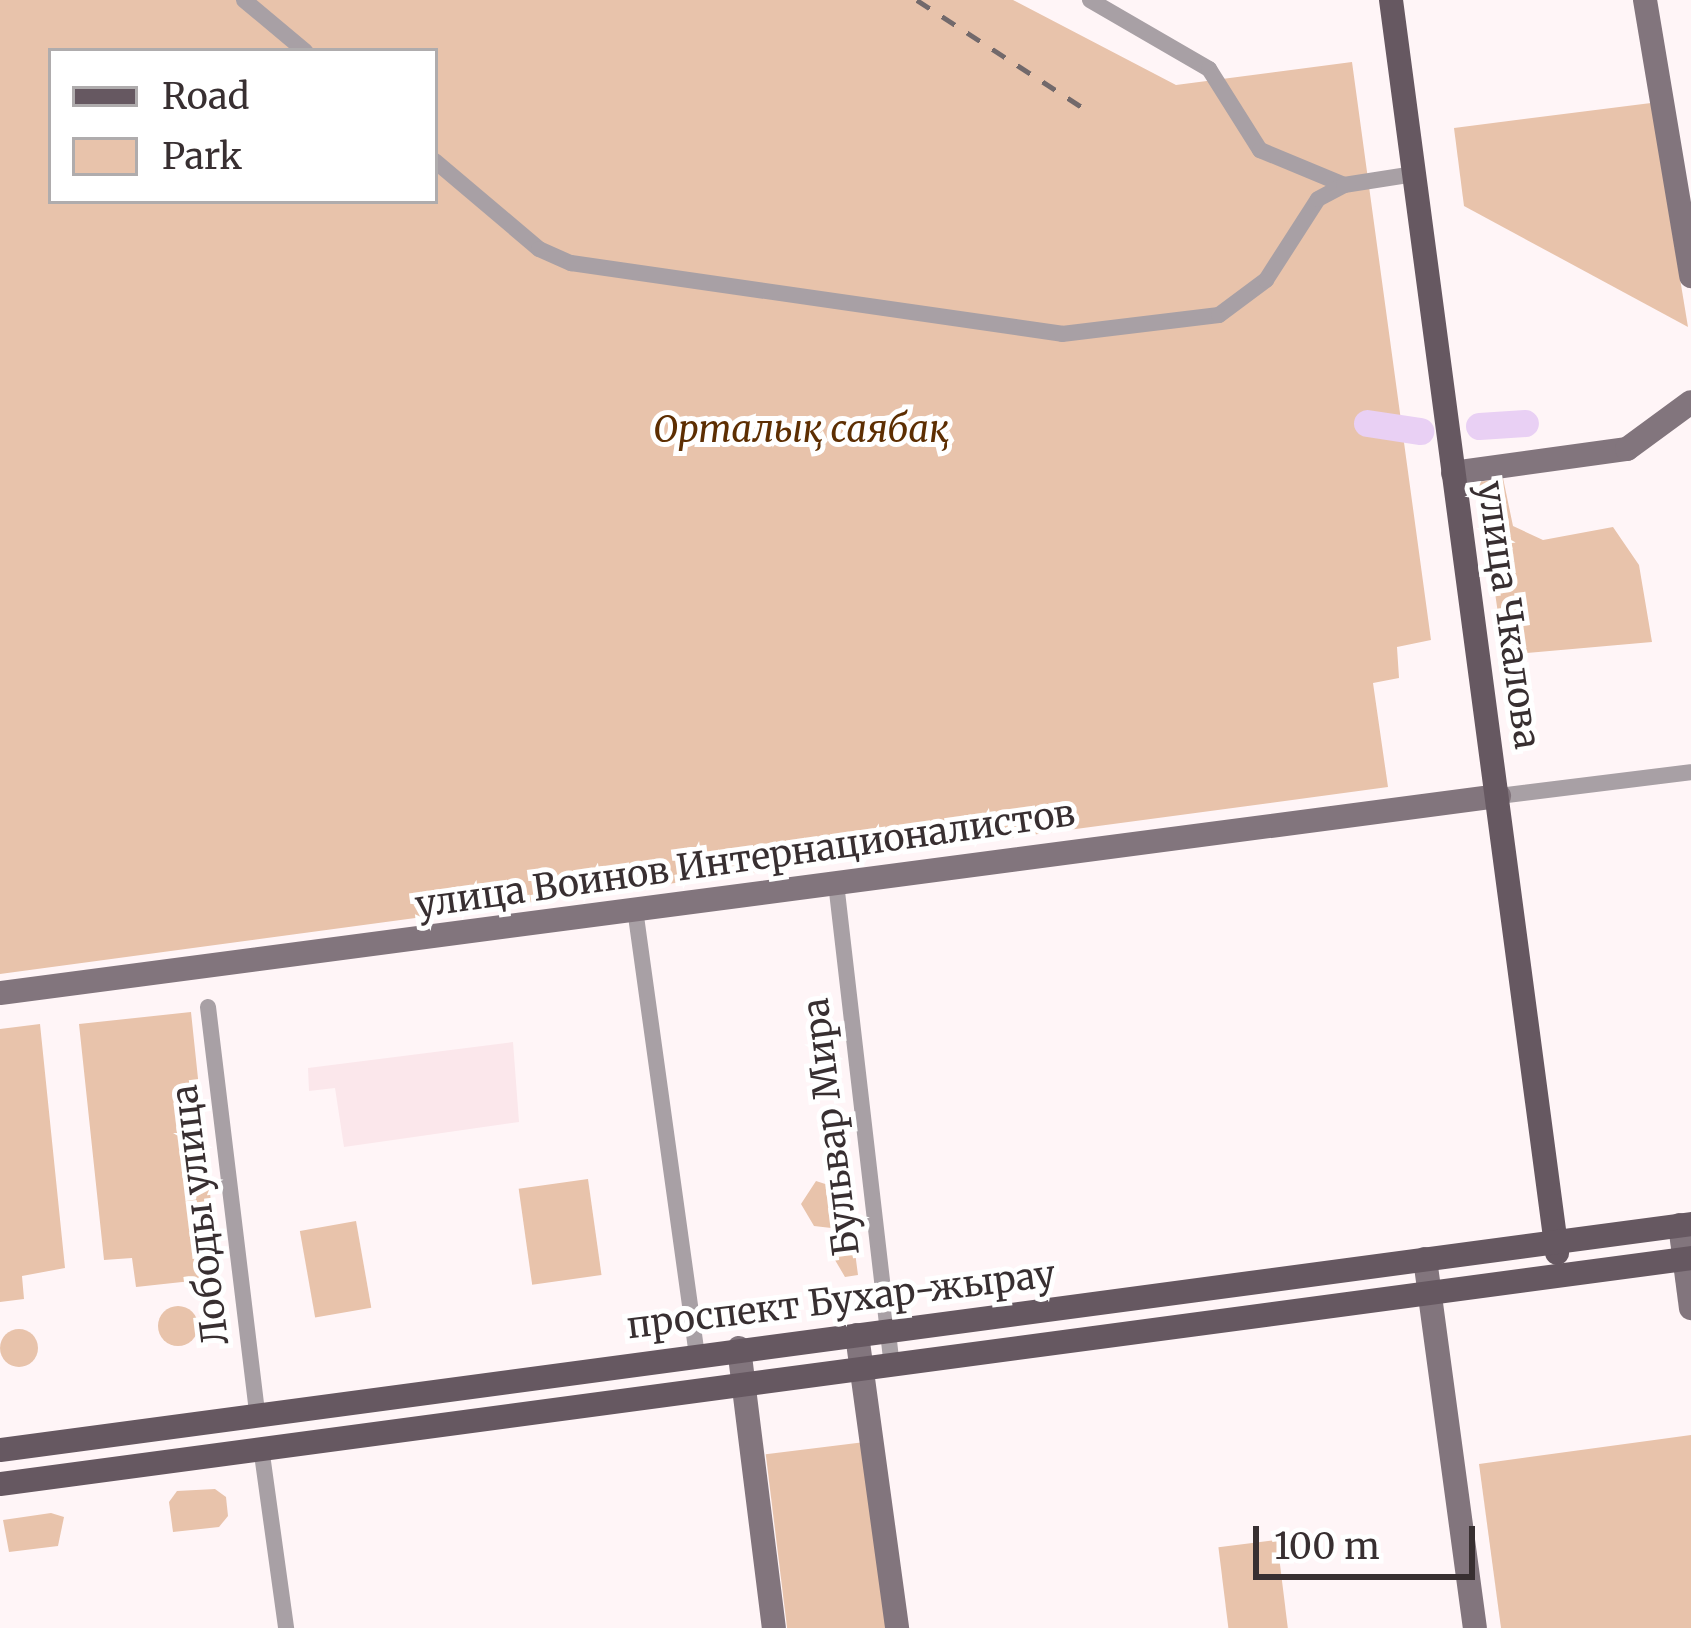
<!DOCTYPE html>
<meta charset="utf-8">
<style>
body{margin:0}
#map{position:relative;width:1691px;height:1628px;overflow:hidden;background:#fff5f7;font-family:Merriweather,serif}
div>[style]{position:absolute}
.built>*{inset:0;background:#fbe7eb}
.green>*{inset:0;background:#e8c3ab;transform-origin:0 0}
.round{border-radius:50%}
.river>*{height:27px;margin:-13.5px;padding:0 13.5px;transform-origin:13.5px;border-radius:13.5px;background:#e9d0f4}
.street>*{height:16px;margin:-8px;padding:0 8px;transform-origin:8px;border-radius:8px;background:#a8a0a5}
.secondary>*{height:24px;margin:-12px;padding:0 12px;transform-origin:12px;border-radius:12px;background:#82757d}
.primary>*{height:24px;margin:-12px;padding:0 12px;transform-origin:12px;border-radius:12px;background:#665861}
.rail>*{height:4.5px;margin-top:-2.25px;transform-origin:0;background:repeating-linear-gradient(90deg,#72696b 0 15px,transparent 0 30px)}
span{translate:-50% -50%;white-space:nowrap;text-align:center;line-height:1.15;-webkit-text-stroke:10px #fff;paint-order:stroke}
.park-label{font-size:36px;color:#5d2e02;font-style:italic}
.street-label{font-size:36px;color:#382f31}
.legend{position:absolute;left:48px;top:48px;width:390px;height:156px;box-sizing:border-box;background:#fff;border:3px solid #afacad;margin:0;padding:15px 21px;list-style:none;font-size:36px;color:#382f31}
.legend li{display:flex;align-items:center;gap:24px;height:60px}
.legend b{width:60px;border:3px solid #afacad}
.scale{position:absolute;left:1253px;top:1526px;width:222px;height:54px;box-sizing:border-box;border:6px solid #382f31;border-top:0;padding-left:15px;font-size:36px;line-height:42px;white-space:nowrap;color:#382f31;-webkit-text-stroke:9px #fff;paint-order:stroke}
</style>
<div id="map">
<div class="built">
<div style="clip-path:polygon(513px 1042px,519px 1122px,344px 1147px,335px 1088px,309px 1091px,308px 1068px)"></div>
</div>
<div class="green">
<div style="clip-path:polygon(evenodd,0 0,1013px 0,1176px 85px,1352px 62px,1431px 640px,1397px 647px,1399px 678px,1373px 683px,1388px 787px,0 974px,0 0,51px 51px,435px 51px,435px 201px,51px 201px,51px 51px)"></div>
<div style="clip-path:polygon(1651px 103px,1688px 327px,1464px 206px,1454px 128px)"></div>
<div style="clip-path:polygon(1503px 478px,1513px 526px,1543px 540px,1613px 527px,1639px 565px,1652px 642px,1504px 655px,1479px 482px)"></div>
<div style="clip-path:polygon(191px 1012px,219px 1278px,136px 1287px,132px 1258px,104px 1260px,79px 1024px)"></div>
<div style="clip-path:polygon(40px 1024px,65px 1268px,22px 1276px,24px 1299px,0 1302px,0 1029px)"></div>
<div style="left:588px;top:1179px;width:97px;height:70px;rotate:82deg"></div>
<div style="clip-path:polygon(816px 1181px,847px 1191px,858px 1275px,845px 1277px,835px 1260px,845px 1245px,840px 1229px,814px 1226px,801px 1204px)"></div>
<div style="left:356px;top:1221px;width:88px;height:57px;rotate:80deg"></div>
<div class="round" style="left:158px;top:1306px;width:40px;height:40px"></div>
<div class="round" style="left:0;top:1329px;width:38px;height:38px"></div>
<div style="clip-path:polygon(1691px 1435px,1691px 1628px,1501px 1628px,1479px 1464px)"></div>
<div style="left:865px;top:1442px;width:187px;height:100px;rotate:83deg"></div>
<div style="clip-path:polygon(215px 1489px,226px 1497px,228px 1516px,219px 1527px,173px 1532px,169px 1502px,177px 1491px)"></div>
<div style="clip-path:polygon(51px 1513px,64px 1517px,58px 1546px,9px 1552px,3px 1520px)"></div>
<div style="left:1277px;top:1540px;width:89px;height:59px;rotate:83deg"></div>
</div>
<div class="river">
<div style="left:1367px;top:423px;width:54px;rotate:8.6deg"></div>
<div style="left:1479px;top:426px;width:46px;rotate:-3.7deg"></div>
</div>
<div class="street">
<div style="left:244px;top:0;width:80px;rotate:39.9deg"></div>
<div style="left:1090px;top:0;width:138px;rotate:30.1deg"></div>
<div style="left:1209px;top:69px;width:96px;rotate:57.8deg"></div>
<div style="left:1260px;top:150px;width:91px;rotate:22.6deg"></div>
<div style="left:435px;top:161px;width:136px;rotate:40.2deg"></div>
<div style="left:539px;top:249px;width:35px;rotate:24deg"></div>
<div style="left:571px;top:263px;width:496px;rotate:8.2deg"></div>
<div style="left:1062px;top:334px;width:158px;rotate:-6.9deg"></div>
<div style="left:1219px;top:315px;width:59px;rotate:-36.7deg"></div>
<div style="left:1266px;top:280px;width:96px;rotate:-57.3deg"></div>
<div style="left:1318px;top:199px;width:30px;rotate:-28deg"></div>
<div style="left:1344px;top:185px;width:71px;rotate:-8.9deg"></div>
<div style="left:1499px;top:796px;width:193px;rotate:-7.1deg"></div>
<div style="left:836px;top:883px;width:484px;rotate:83.4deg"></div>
<div style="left:635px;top:909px;width:448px;rotate:82.1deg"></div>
<div style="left:208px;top:1007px;width:410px;rotate:83.1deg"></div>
<div style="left:261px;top:1447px;width:183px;rotate:82.1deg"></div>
</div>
<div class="secondary">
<div style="left:1645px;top:0;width:280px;rotate:80.5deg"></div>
<div style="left:1453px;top:473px;width:176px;rotate:-7.9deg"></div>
<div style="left:1627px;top:449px;width:79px;rotate:-36.3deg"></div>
<div style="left:0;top:993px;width:1512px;rotate:-7.49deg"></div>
<div style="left:1680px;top:1225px;width:84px;rotate:82.5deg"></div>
<div style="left:1425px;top:1259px;width:372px;rotate:82.3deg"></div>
<div style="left:857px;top:1335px;width:296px;rotate:82.2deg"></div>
<div style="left:739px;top:1348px;width:282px;rotate:82.9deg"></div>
</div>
<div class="primary">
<div style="left:1391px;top:0;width:1264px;rotate:82.45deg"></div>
<div style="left:0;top:1450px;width:1706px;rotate:-7.61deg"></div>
<div style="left:0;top:1484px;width:1706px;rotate:-7.61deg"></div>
</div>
<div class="rail">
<div style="left:917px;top:0;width:207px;rotate:33deg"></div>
</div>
<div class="park-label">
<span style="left:801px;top:430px">Орталық саябақ</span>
</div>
<div class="street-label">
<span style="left:1509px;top:615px;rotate:82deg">улица Чкалова</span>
<span style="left:745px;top:859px;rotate:-8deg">улица Воинов Интернационалистов</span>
<span style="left:831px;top:1127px;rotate:-97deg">Бульвар Мира</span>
<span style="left:200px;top:1215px;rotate:-97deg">Лободы улица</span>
<span style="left:841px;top:1300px;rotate:-7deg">проспект Бухар-жырау</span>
</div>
<ul class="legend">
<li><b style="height:15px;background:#665861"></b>Road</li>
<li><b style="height:33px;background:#e8c3ab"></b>Park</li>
</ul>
<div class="scale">100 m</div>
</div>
